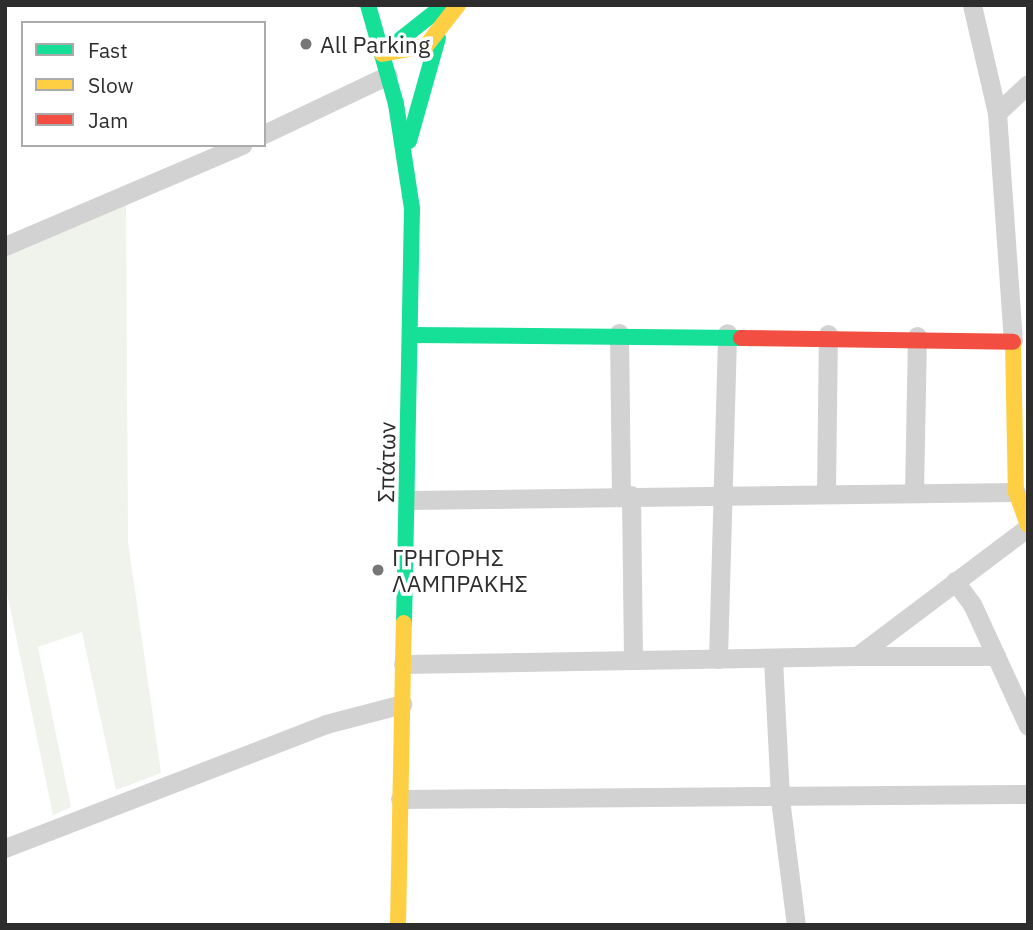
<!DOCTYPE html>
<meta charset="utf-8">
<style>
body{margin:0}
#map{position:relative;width:1033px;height:930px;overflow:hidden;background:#fff;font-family:"IBM Plex Sans",sans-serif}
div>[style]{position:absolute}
.green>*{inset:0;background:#eff3eb}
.street>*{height:19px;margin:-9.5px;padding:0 9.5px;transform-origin:9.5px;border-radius:9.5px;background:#d2d2d2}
.fast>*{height:16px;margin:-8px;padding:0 8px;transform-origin:8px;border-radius:8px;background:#16e098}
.slow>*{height:16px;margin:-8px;padding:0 8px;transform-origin:8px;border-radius:8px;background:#ffcf43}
.jam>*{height:16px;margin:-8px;padding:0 8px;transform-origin:8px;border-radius:8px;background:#f24e42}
.dots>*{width:19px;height:19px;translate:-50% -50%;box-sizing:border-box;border:4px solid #fff;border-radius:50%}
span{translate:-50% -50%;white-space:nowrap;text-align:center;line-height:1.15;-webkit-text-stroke:7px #fff;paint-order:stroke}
.poi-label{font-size:23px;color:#2d2d2d}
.left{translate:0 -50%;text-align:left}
.street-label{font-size:23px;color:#2d2d2d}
.frame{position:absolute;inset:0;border:7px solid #2d2d2d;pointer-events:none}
.legend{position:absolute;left:21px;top:21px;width:245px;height:126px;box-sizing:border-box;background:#fff;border:2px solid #ababab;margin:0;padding:9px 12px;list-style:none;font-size:21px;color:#2d2d2d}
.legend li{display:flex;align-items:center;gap:14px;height:35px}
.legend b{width:35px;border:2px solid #ababab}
</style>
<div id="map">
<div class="green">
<div style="clip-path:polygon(126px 205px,128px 542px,161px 773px,116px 790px,82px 632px,38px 647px,71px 807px,53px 815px,5px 583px,5px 252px)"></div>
</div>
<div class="street">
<div style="left:972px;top:5px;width:111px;rotate:77deg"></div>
<div style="left:997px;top:113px;width:228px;rotate:86deg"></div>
<div style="left:997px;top:113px;width:42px;rotate:-43.1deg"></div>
<div style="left:264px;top:134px;width:137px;rotate:-25.4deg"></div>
<div style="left:5px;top:246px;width:258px;rotate:-23.1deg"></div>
<div style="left:619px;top:333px;width:162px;rotate:89.3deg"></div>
<div style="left:914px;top:492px;width:156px;rotate:-88.9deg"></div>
<div style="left:826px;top:493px;width:159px;rotate:-89.3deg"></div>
<div style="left:631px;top:495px;width:165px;rotate:89.3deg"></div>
<div style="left:409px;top:500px;width:607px;rotate:-0.76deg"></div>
<div style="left:955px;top:581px;width:29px;rotate:54deg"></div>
<div style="left:972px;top:604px;width:134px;rotate:65.3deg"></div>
<div style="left:857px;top:656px;width:139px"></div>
<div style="left:718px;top:659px;width:326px;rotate:-88.4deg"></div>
<div style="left:773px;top:659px;width:140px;rotate:87.1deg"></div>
<div style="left:780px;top:799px;width:127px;rotate:82.8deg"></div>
<div style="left:403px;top:664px;width:454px;rotate:-1deg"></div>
<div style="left:857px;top:656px;width:214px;rotate:-37deg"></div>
<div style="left:400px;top:799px;width:628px;rotate:-0.46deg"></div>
<div style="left:5px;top:848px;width:344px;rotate:-21.1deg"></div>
<div style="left:326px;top:724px;width:79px;rotate:-14.7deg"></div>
</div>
<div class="fast">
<div style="left:368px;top:5px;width:103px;rotate:74.2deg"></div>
<div style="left:396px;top:104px;width:105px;rotate:81.3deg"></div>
<div style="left:412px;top:208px;width:415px;rotate:91.1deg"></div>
<div style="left:387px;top:50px;width:73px;rotate:-38.3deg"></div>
<div style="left:409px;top:141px;width:107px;rotate:-74.3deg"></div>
<div style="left:411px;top:335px;width:330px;rotate:0.5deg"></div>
</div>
<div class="slow">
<div style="left:382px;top:54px;width:45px;rotate:-10.3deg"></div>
<div style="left:426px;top:46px;width:52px;rotate:-52deg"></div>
<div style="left:1013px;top:342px;width:150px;rotate:88.9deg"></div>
<div style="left:1016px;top:492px;width:35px;rotate:70deg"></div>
<div style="left:398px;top:925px;width:302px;rotate:-88.9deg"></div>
</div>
<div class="jam">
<div style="left:741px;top:338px;width:272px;rotate:0.8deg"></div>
</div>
<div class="dots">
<div style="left:306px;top:44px;background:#767676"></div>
<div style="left:378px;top:570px;background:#767676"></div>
</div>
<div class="poi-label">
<span class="left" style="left:320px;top:44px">All Parking</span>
<span class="left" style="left:392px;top:570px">ΓΡΗΓΟΡΗΣ<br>ΛΑΜΠΡΑΚΗΣ</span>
</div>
<div class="street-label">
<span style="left:386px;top:462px;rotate:-89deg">Σπάτων</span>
</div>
<div class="frame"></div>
<ul class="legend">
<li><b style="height:9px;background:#16e098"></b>Fast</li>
<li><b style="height:9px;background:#ffcf43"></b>Slow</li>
<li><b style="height:9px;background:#f24e42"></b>Jam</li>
</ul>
</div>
